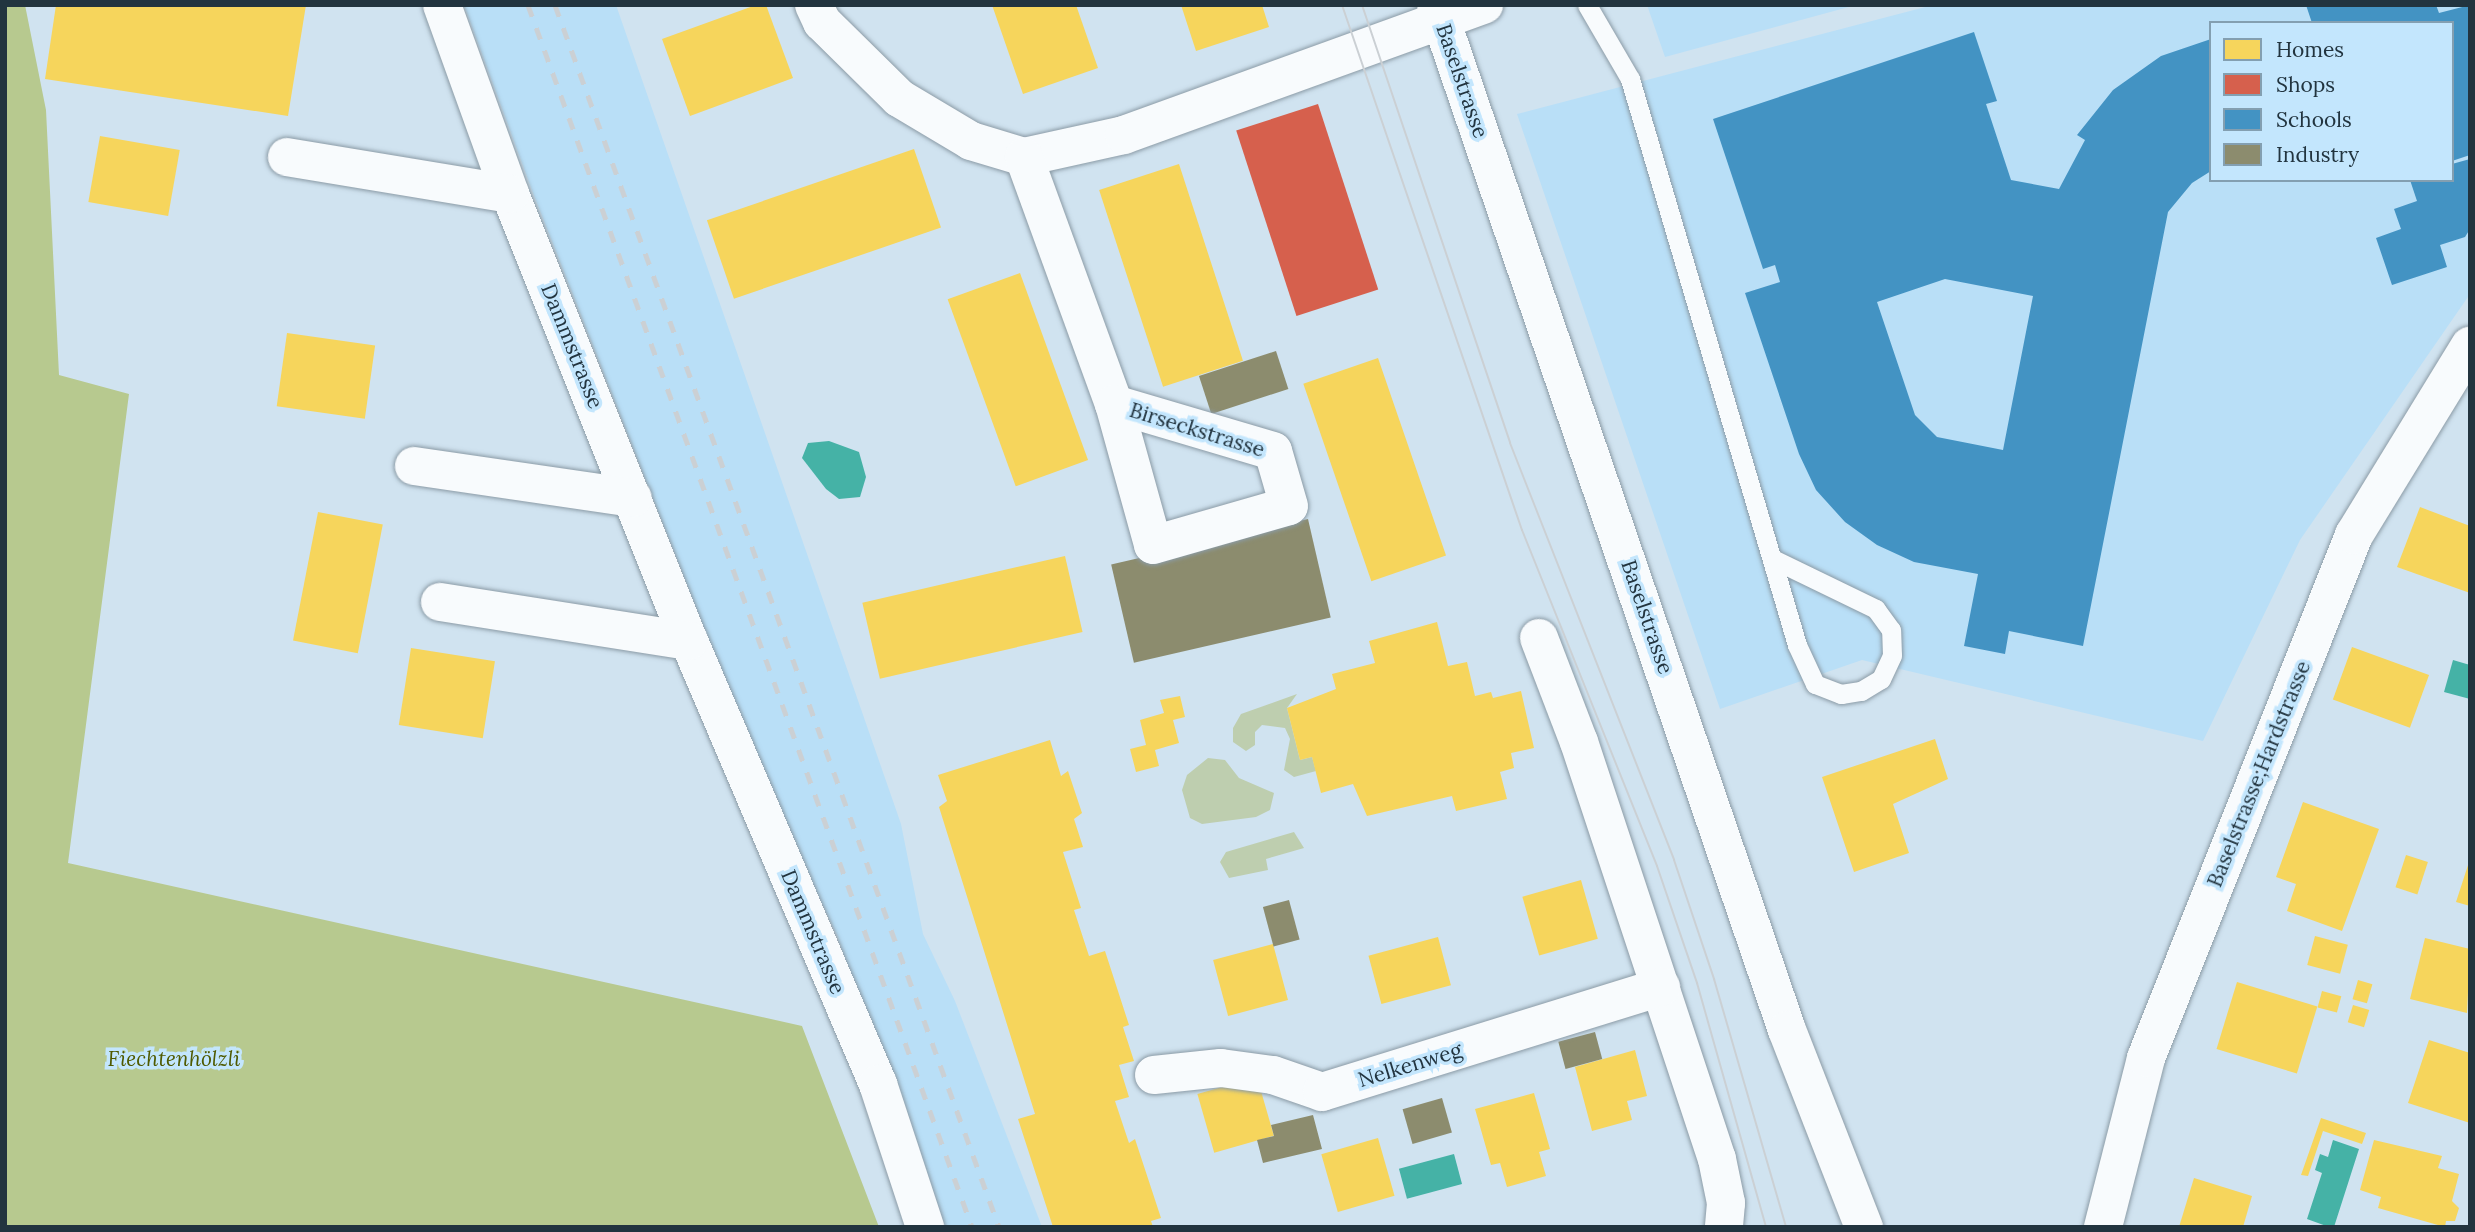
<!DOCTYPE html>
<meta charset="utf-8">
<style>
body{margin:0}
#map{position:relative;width:2475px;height:1232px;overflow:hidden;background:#d0e3f0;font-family:Lora,serif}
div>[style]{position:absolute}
.built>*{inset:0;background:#b9dff7}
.green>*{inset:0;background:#beceaf}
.forest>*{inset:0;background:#b7c98f}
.water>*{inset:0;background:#45b2a6;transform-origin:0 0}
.homes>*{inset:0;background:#f6d55c;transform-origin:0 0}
.shops>*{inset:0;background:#d6604d;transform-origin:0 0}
.schools>*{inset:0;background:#4393c3}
.industry>*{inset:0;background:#8c8c6e;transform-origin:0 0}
.roads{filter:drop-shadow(0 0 2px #8b9ba6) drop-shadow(0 0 2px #8b9ba6)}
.lane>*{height:19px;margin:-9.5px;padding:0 9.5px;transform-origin:9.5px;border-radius:9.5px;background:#f8fbfd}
.street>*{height:38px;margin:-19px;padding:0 19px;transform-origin:19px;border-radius:19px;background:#f8fbfd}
.secondary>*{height:38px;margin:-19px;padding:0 19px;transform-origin:19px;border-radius:19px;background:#f8fbfd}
.tram>*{height:2px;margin:-1px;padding:0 1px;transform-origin:1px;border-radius:1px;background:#cbd0d4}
.rail>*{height:5px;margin-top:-2.5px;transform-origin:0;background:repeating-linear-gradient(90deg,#cbd0d4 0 12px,transparent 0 24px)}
span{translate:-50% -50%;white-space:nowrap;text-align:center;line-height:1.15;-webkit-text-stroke:7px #c3e6fd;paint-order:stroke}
.street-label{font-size:21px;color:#22343f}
.park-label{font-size:21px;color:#4f5a00;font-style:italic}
.frame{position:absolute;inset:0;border:7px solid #22343f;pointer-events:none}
.legend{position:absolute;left:2209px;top:21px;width:245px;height:161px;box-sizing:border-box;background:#c3e6fd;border:2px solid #839fb1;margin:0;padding:9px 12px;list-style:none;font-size:21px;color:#22343f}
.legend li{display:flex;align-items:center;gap:14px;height:35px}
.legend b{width:35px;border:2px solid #839fb1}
</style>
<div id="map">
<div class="built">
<div style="clip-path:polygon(464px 5px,616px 5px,901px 824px,923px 934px,955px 1001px,1042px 1227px,927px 1227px,838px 937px,769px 793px,533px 193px)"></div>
<div style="clip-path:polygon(1647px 5px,1856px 5px,1665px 57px)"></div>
<div style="clip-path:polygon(evenodd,1933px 5px,2470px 5px,2470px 294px,2300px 540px,2203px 741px,1862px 660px,1720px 709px,1517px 114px,1933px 5px,2211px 23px,2452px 23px,2452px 180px,2211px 180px,2211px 23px)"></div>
</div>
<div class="green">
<div style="clip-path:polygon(1297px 694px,1287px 708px,1300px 760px,1312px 757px,1316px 771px,1294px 777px,1284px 770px,1290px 739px,1285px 728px,1262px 725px,1255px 732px,1255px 745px,1246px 751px,1233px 742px,1233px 728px,1241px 714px)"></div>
<div style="clip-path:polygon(1208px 758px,1225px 760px,1239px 778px,1274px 793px,1270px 810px,1256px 817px,1202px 824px,1190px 818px,1182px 790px,1187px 775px)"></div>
<div style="clip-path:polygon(1294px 832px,1304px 848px,1266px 859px,1268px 870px,1229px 878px,1220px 862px,1226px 852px)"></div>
</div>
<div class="forest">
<div style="clip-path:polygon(5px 5px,25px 5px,46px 110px,59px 375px,129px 394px,68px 863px,802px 1026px,879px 1227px,5px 1227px)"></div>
</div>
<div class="water">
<div style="clip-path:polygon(829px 441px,859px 452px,866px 477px,860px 497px,839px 499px,826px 489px,802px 458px,808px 443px)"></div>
<div style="clip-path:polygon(2453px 660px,2470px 665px,2470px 699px,2444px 692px)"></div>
<div style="clip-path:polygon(2333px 1140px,2359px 1149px,2334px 1227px,2329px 1227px,2307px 1219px,2322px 1173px,2315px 1170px,2320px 1154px,2328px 1157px)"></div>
<div style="left:1454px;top:1154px;width:31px;height:57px;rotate:75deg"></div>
</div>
<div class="homes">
<div style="clip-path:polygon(56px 5px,306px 5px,288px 116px,45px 79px)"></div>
<div style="clip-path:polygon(756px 5px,766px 5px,793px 78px,690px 116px,662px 39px)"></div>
<div style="clip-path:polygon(992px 5px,1076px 5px,1098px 68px,1023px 94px)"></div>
<div style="clip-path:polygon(1181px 5px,1262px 5px,1269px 27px,1196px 51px)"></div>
<div style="left:100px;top:136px;width:81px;height:67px;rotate:10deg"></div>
<div style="left:914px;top:149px;width:83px;height:219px;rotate:71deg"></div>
<div style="left:1179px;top:164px;width:207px;height:84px;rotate:72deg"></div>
<div style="left:1020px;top:273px;width:199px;height:77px;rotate:70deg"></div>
<div style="left:287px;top:333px;width:89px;height:74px;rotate:8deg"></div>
<div style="left:1378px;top:358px;width:209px;height:79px;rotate:71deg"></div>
<div style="clip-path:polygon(2420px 507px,2470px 526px,2470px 593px,2397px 567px)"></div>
<div style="left:318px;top:512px;width:66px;height:131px;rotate:11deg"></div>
<div style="left:1065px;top:556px;width:78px;height:208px;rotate:77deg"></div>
<div style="clip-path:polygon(1437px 622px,1448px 666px,1467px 662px,1475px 696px,1491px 692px,1493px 698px,1521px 691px,1534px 748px,1511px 753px,1514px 768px,1500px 772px,1507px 799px,1456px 811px,1452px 796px,1367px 816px,1353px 784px,1321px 793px,1312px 757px,1300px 760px,1287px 708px,1336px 689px,1332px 674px,1375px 663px,1369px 641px)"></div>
<div style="left:2352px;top:647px;width:82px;height:56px;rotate:20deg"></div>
<div style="left:411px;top:648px;width:85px;height:78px;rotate:9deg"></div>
<div style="clip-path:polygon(1180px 696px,1185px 717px,1173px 720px,1179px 743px,1155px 750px,1159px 766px,1136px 772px,1130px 749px,1146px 745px,1140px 720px,1164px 713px,1160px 700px)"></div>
<div style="clip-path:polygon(1935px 739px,1948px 779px,1893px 804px,1909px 853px,1854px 872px,1822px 777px)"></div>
<div style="clip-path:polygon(1050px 740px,1061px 776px,1068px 771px,1082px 813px,1074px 819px,1083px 847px,1063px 852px,1081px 908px,1074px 910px,1089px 956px,1105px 951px,1129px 1025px,1123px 1027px,1134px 1061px,1119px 1065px,1129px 1097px,1115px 1101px,1129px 1143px,1135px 1139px,1161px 1218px,1151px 1221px,1153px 1227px,1053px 1227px,1018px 1119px,1035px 1114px,939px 807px,947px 801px,938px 775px)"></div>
<div style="clip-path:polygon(2303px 802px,2379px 829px,2342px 931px,2287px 911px,2296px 884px,2276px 877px)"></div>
<div style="left:2406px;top:855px;width:23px;height:34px;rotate:18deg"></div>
<div style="clip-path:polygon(2470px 859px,2470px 906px,2456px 902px)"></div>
<div style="left:1581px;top:880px;width:61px;height:61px;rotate:74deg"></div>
<div style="left:2315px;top:936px;width:34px;height:30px;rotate:15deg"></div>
<div style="left:1438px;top:937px;width:50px;height:72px;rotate:75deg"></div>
<div style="clip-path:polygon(2425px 938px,2470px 949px,2467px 1013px,2410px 999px)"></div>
<div style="left:1273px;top:944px;width:58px;height:62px;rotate:75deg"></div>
<div style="left:2358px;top:980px;width:15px;height:20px;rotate:16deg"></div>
<div style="left:2237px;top:982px;width:84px;height:70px;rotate:17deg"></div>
<div style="left:2322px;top:991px;width:20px;height:17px;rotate:15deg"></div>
<div style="left:2353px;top:1005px;width:17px;height:18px;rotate:17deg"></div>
<div style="clip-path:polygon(2429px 1040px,2470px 1053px,2470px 1123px,2408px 1103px)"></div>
<div style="clip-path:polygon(1635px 1050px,1647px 1096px,1627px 1101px,1632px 1120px,1592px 1131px,1575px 1067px)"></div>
<div style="left:1257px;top:1077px;width:61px;height:62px;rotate:74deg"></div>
<div style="clip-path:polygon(1534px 1093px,1550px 1149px,1539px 1152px,1546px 1176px,1507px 1187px,1500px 1163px,1491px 1165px,1475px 1109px)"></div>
<div style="clip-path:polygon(2321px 1118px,2366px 1133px,2362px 1144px,2323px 1131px,2308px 1176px,2301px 1175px)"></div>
<div style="left:1378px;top:1138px;width:60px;height:59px;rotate:74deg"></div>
<div style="clip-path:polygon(2374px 1140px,2442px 1156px,2438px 1168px,2459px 1174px,2452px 1201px,2459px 1208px,2455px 1221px,2446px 1221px,2445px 1227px,2378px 1208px,2381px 1197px,2360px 1190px)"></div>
<div style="clip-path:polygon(2194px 1178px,2252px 1196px,2243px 1227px,2179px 1227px)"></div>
</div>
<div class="shops">
<div style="left:1318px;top:104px;width:195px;height:86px;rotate:72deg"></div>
</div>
<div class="schools">
<div style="clip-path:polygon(2306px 5px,2436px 5px,2439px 13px,2470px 5px,2470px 155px,2452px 161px,2452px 23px,2312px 23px)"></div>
<div style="clip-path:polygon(evenodd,1974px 32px,1997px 101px,1986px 104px,2011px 180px,2059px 189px,2085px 140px,2077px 135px,2113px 90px,2161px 56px,2211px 39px,2211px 171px,2192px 183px,2168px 212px,2083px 646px,2009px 631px,2005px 654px,1964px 646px,1978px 574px,1914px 562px,1877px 545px,1845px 522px,1816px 490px,1799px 454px,1745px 293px,1780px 282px,1775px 265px,1763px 269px,1713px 119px,1974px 32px,1945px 279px,2033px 296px,2003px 450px,1937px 437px,1915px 415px,1877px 302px,1945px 279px)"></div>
<div style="clip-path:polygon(2470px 159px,2470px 229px,2465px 237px,2440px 245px,2447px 267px,2392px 285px,2376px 238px,2401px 229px,2394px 209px,2417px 201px,2410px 180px,2452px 180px,2452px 164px)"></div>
</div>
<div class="industry">
<div style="left:1276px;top:351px;width:40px;height:81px;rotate:72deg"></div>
<div style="left:1308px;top:519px;width:101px;height:202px;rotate:77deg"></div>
<div style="left:1289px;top:900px;width:41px;height:27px;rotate:75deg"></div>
<div style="left:1595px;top:1032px;width:28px;height:38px;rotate:75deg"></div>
<div style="left:1442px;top:1098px;width:36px;height:41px;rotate:74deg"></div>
<div style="clip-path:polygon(1313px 1115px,1322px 1149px,1263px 1163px,1257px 1140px,1274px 1136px,1271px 1125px)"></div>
</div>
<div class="roads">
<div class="lane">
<div style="left:1587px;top:5px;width:86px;rotate:59.8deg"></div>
<div style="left:1630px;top:79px;width:590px;rotate:73.56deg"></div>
<div style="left:1797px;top:645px;width:43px;rotate:65.2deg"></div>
<div style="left:1815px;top:684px;width:28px;rotate:21deg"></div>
<div style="left:1841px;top:694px;width:20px;rotate:-9deg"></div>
<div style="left:1861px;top:691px;width:23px;rotate:-31deg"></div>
<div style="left:1881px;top:679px;width:26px;rotate:-65deg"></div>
<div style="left:1892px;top:655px;width:25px;rotate:-92deg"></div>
<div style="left:1891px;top:630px;width:26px;rotate:-126deg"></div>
<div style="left:1876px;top:609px;width:114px;rotate:-154.1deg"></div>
</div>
<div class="street">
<div style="left:442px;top:5px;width:201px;rotate:70.2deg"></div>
<div style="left:510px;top:194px;width:482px;rotate:68.2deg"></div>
<div style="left:689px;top:641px;width:482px;rotate:66.9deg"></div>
<div style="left:878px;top:1084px;width:151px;rotate:71.8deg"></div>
<div style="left:814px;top:5px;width:19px;rotate:65deg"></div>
<div style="left:822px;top:22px;width:108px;rotate:44.6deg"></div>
<div style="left:899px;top:98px;width:84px;rotate:30.8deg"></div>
<div style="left:971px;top:141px;width:55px;rotate:16.8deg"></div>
<div style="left:1024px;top:157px;width:102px;rotate:-12.4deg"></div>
<div style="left:1124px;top:135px;width:383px;rotate:-19.9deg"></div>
<div style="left:287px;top:157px;width:226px;rotate:9.4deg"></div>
<div style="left:1024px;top:157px;width:263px;rotate:70deg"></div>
<div style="left:1114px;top:404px;width:146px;rotate:74.5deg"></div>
<div style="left:1153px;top:545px;width:141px;rotate:-16deg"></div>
<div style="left:1289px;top:506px;width:57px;rotate:-106.2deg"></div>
<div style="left:1273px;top:451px;width:166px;rotate:-163.5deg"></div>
<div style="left:414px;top:466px;width:221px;rotate:8.3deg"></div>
<div style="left:440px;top:602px;width:252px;rotate:8.9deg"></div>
<div style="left:1539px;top:638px;width:111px;rotate:69deg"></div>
<div style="left:1579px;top:742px;width:439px;rotate:71.7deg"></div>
<div style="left:1717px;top:1159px;width:45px;rotate:78.4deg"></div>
<div style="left:1726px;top:1203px;width:24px;rotate:95deg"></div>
<div style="left:1154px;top:1075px;width:67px;rotate:-6deg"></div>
<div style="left:1221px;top:1068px;width:52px;rotate:7.7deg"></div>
<div style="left:1273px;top:1075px;width:52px;rotate:19.1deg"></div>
<div style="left:1322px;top:1092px;width:355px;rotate:-17.2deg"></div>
<div style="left:2103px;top:1227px;width:174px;rotate:-75.7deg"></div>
<div style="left:2146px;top:1058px;width:563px;rotate:-68.31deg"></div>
<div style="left:2354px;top:535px;width:222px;rotate:-58.5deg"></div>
</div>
<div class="secondary">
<div style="left:1436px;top:5px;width:1083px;rotate:71.1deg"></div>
<div style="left:1787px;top:1030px;width:212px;rotate:68.7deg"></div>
</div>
</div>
<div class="tram">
<div style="left:1342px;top:5px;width:555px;rotate:71.08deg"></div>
<div style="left:1522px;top:530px;width:362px;rotate:68.1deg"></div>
<div style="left:1657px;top:866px;width:124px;rotate:71.1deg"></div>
<div style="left:1697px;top:983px;width:254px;rotate:74.2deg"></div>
<div style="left:1362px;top:5px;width:462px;rotate:71.3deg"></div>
<div style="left:1510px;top:443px;width:448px;rotate:68.5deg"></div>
<div style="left:1674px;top:860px;width:126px;rotate:71.4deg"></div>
<div style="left:1714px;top:979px;width:258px;rotate:73.8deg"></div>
</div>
<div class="rail">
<div style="left:528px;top:5px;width:1300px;rotate:70.03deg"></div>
<div style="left:555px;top:5px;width:1300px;rotate:70.03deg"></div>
</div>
<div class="street-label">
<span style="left:1462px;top:81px;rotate:71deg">Baselstrasse</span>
<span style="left:572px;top:346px;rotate:68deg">Dammstrasse</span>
<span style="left:1197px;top:430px;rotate:17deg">Birseckstrasse</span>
<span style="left:1647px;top:617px;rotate:71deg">Baselstrasse</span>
<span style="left:2259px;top:774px;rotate:-68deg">Baselstrasse;Hardstrasse</span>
<span style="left:813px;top:932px;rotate:67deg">Dammstrasse</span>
<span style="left:1410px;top:1065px;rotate:-17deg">Nelkenweg</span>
</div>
<div class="park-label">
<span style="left:174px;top:1059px">Fiechtenhölzli</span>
</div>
<div class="frame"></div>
<ul class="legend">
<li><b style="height:19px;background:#f6d55c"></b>Homes</li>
<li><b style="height:19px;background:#d6604d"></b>Shops</li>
<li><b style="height:19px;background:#4393c3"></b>Schools</li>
<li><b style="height:19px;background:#8c8c6e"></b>Industry</li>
</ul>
</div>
